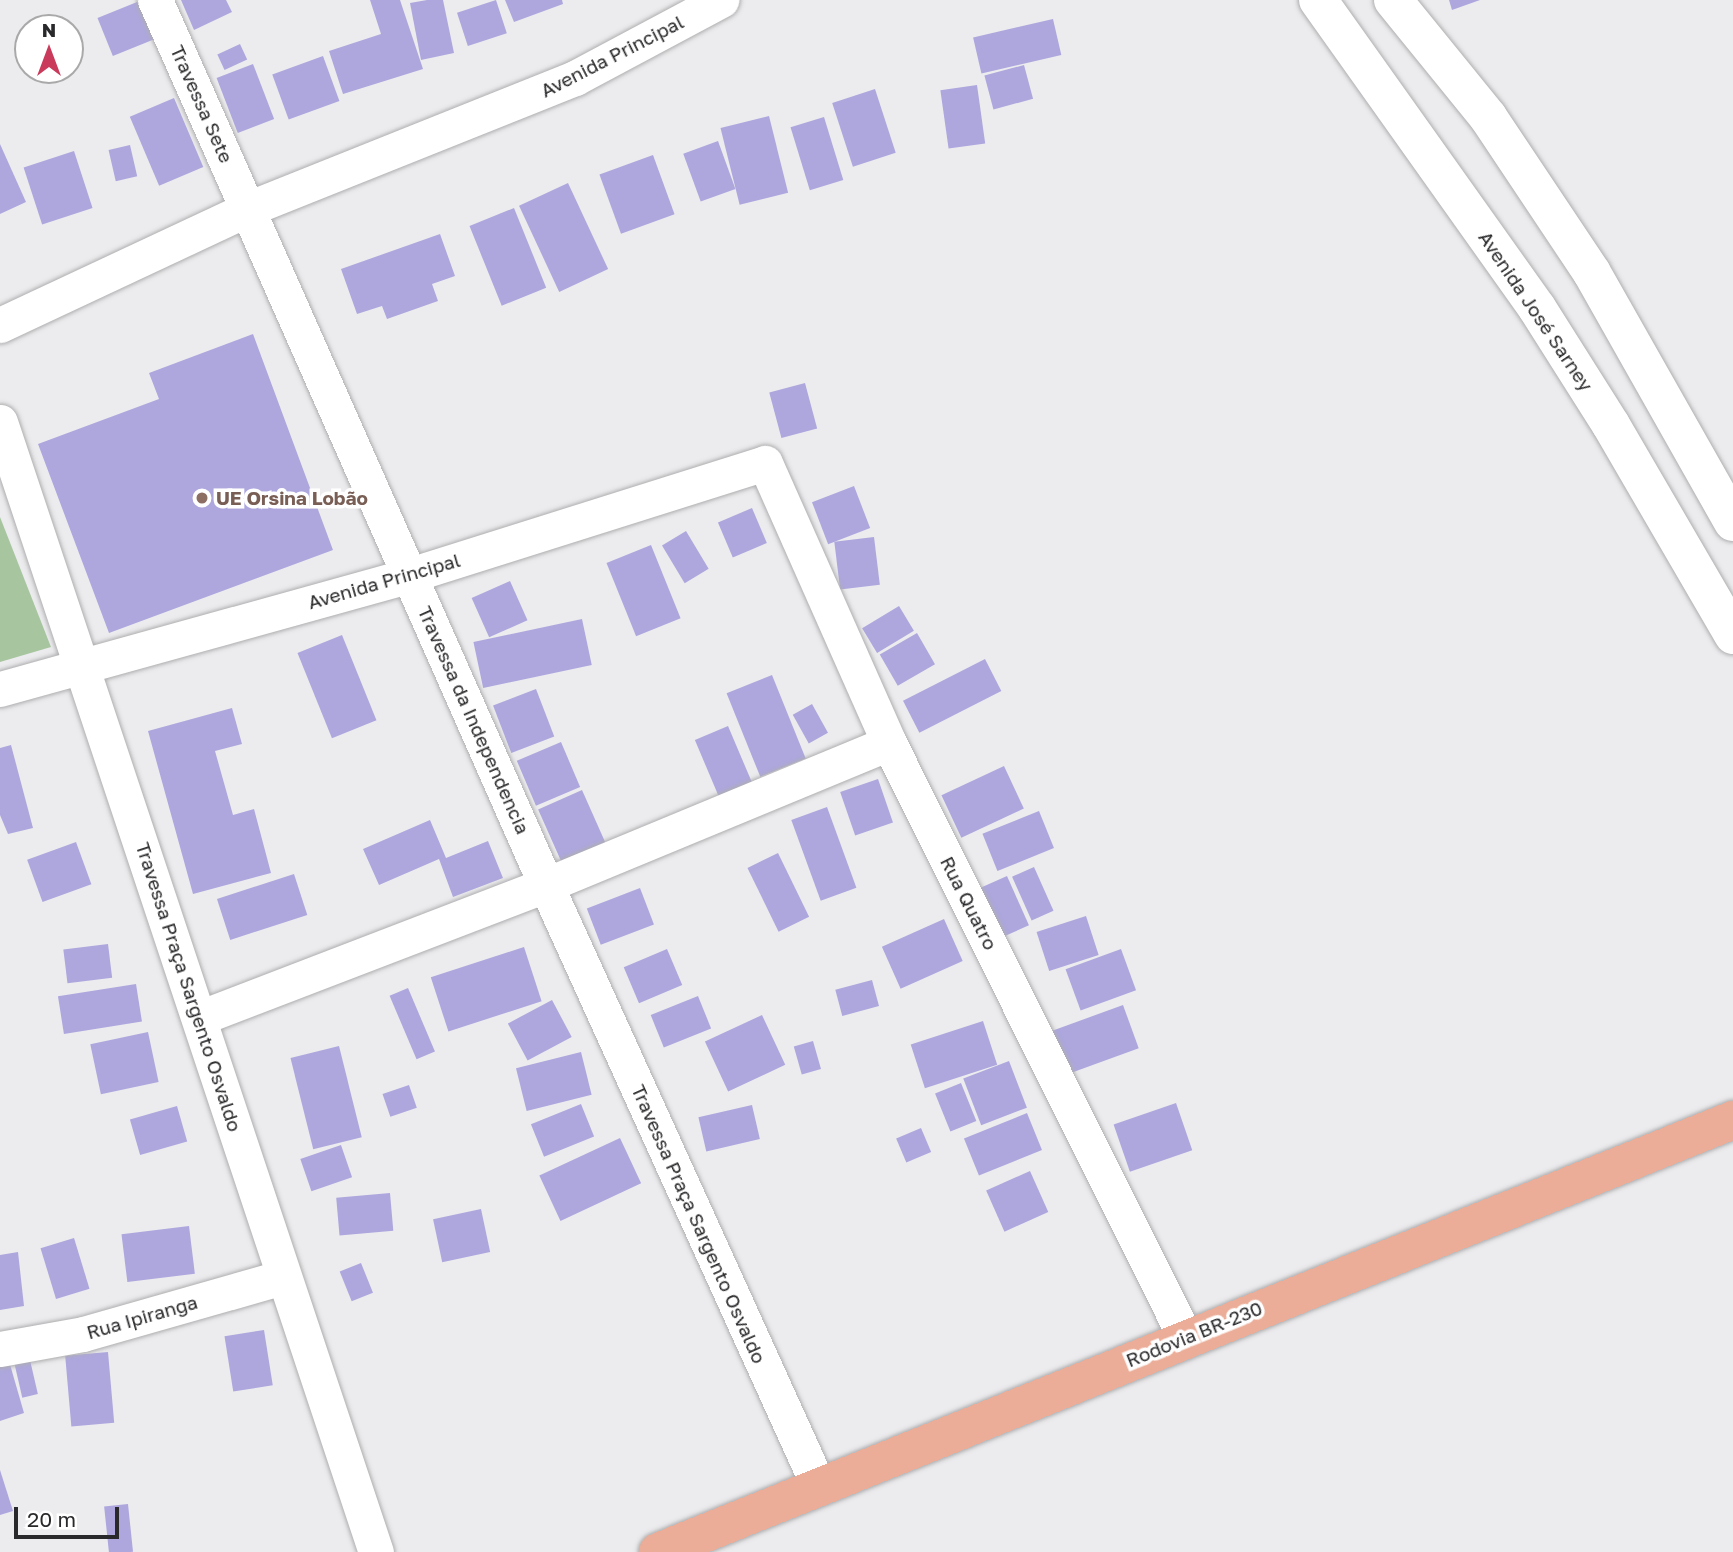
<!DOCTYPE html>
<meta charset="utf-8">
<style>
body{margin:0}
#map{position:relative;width:1733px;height:1552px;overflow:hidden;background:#ececee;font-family:"Golos Text",sans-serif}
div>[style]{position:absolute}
.green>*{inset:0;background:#a7c6a0}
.building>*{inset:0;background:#ada7de;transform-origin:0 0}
.roads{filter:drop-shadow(0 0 2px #aeaeb0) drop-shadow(0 0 2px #aeaeb0)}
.street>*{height:35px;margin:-17.5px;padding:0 17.5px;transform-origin:17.5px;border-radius:17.5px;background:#fff}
.secondary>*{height:38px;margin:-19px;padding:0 19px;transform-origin:19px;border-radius:19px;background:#fff}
.primary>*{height:38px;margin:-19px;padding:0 19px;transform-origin:19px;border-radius:19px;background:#ebad98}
.dots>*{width:19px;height:19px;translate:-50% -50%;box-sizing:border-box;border:4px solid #fff;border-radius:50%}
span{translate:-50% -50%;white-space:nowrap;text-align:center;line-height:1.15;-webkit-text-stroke:7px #fff;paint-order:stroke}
.street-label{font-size:19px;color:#29282a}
.education-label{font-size:19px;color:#785e54;font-weight:700}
.left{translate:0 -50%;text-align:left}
.north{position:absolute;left:14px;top:14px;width:70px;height:70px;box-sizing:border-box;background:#fff;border:2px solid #a9a9aa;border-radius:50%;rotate:0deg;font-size:19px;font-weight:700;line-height:28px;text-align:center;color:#29282a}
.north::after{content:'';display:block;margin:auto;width:24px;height:32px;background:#ca3a5b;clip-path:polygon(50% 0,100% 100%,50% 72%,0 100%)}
.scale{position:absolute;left:14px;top:1507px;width:105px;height:32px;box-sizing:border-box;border:4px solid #29282a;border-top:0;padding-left:9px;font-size:21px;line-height:24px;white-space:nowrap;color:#29282a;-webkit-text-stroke:5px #fff;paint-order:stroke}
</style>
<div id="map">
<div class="green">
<div style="clip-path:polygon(0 517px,51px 647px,0 662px)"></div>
</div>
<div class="building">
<div style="left:142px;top:0;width:41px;height:48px;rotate:68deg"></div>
<div style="clip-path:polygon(181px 0,226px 0,232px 12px,194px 30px)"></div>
<div style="clip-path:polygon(370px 0,400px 0,423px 69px,343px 94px,329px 51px,381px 34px)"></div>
<div style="clip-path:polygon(427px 0,443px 0,454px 53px,421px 60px,410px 3px)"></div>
<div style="left:496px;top:0;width:35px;height:41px;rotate:72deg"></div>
<div style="clip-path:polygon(505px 0,562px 0,563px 4px,514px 22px)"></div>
<div style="clip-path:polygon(1449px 0,1480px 0,1452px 10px)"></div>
<div style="left:1053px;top:19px;width:37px;height:82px;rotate:77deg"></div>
<div style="left:240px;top:44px;width:17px;height:25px;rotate:65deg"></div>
<div style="left:323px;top:56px;width:48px;height:54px;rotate:70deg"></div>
<div style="left:253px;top:64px;width:59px;height:39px;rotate:69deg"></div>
<div style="left:1024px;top:65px;width:35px;height:41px;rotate:75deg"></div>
<div style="left:977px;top:85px;width:59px;height:37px;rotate:82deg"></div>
<div style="left:875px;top:89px;width:67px;height:45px;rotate:72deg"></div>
<div style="left:174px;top:98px;width:75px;height:48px;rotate:67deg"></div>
<div style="left:769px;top:116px;width:79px;height:50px;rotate:76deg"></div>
<div style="left:824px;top:117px;width:66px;height:35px;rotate:73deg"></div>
<div style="left:718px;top:141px;width:51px;height:37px;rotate:70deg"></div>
<div style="clip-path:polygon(0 144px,26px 202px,0 214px)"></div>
<div style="left:130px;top:145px;width:32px;height:22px;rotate:77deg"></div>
<div style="left:74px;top:151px;width:60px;height:53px;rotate:72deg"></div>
<div style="left:653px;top:155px;width:63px;height:57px;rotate:70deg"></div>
<div style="left:568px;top:183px;width:95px;height:54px;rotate:65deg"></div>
<div style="left:514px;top:208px;width:86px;height:48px;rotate:68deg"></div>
<div style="clip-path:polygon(440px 234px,455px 276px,432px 284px,438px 301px,387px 319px,382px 306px,357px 314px,341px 269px)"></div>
<div style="clip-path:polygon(253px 334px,333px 550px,109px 633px,38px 444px,159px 399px,149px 373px)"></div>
<div style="left:805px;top:383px;width:47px;height:37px;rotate:75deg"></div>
<div style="left:854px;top:486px;width:45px;height:45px;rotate:69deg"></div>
<div style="left:752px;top:508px;width:38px;height:37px;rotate:67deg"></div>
<div style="left:686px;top:531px;width:44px;height:28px;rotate:59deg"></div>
<div style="left:874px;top:537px;width:48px;height:40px;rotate:83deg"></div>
<div style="left:651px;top:545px;width:79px;height:48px;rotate:68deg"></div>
<div style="left:510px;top:581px;width:43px;height:42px;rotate:66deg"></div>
<div style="left:899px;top:606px;width:29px;height:43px;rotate:59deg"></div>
<div style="left:582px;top:619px;width:47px;height:111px;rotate:78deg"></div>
<div style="left:917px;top:633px;width:36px;height:43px;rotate:60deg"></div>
<div style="left:342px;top:635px;width:92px;height:48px;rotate:68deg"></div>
<div style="left:985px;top:659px;width:36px;height:92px;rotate:63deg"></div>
<div style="left:772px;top:675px;width:90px;height:49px;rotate:68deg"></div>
<div style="left:536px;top:689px;width:51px;height:46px;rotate:69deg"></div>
<div style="left:812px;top:704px;width:33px;height:22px;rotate:61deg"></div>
<div style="clip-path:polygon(232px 708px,242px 744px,215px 751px,233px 815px,254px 809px,271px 873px,193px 894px,148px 731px)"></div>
<div style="left:728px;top:726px;width:62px;height:36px;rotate:67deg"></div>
<div style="left:561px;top:742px;width:49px;height:48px;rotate:67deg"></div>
<div style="clip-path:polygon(11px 745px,33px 828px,8px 834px,0 815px,0 748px)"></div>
<div style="left:1004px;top:766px;width:47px;height:69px;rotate:65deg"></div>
<div style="left:878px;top:779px;width:46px;height:40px;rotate:71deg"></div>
<div style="left:582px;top:790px;width:59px;height:48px;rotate:66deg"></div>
<div style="left:827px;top:807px;width:86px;height:38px;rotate:70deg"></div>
<div style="left:1039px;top:811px;width:40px;height:61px;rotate:68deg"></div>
<div style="clip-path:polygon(430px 820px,446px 858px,488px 841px,503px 878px,453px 897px,439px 859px,379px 885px,363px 849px)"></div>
<div style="left:76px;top:842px;width:45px;height:52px;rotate:70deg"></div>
<div style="left:778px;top:853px;width:71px;height:34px;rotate:64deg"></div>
<div style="left:1034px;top:867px;width:48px;height:24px;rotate:66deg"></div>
<div style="left:294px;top:874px;width:43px;height:81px;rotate:72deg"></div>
<div style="left:1007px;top:876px;width:54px;height:32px;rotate:66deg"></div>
<div style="left:640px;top:888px;width:39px;height:57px;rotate:69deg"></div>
<div style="left:1086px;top:916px;width:41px;height:52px;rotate:72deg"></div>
<div style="left:944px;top:919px;width:46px;height:68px;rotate:66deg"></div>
<div style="left:108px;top:944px;width:34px;height:45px;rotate:83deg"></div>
<div style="left:524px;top:947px;width:57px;height:98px;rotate:72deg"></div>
<div style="left:667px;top:949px;width:39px;height:47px;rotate:67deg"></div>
<div style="left:1121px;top:949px;width:44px;height:59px;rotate:70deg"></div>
<div style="left:872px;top:980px;width:27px;height:38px;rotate:75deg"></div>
<div style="left:136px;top:984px;width:38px;height:79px;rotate:81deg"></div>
<div style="left:408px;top:988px;width:69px;height:20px;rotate:67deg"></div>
<div style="left:698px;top:996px;width:35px;height:51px;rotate:68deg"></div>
<div style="left:552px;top:1000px;width:42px;height:50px;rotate:62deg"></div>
<div style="left:1123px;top:1005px;width:46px;height:76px;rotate:70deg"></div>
<div style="left:762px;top:1015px;width:55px;height:63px;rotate:65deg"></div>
<div style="left:983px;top:1021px;width:46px;height:76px;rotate:72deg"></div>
<div style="left:148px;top:1032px;width:51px;height:59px;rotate:78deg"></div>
<div style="left:813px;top:1041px;width:29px;height:20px;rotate:74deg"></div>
<div style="left:339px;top:1046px;width:94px;height:50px;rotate:76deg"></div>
<div style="left:581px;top:1052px;width:44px;height:67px;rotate:76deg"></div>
<div style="left:1009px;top:1061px;width:50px;height:49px;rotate:69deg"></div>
<div style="left:961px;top:1083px;width:41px;height:28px;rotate:68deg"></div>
<div style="left:409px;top:1085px;width:24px;height:28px;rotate:71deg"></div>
<div style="left:1176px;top:1103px;width:50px;height:66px;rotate:71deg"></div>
<div style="left:581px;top:1104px;width:35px;height:54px;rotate:68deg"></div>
<div style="left:752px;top:1105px;width:35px;height:55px;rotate:77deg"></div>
<div style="left:177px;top:1106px;width:37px;height:49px;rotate:74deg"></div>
<div style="left:1027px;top:1113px;width:40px;height:68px;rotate:68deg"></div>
<div style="left:921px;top:1128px;width:26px;height:27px;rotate:67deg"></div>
<div style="left:620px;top:1138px;width:50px;height:89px;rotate:65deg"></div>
<div style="left:341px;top:1145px;width:34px;height:43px;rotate:71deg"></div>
<div style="left:1030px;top:1171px;width:45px;height:48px;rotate:66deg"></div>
<div style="left:390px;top:1193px;width:38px;height:54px;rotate:85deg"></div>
<div style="left:481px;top:1209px;width:44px;height:49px;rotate:78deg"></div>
<div style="left:189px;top:1226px;width:48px;height:68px;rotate:83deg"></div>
<div style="left:74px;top:1238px;width:53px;height:35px;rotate:73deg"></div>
<div style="clip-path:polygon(18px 1252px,24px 1306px,0 1310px,0 1255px)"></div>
<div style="left:361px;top:1263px;width:32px;height:23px;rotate:68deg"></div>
<div style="left:264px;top:1330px;width:56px;height:40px;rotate:81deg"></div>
<div style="left:108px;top:1352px;width:71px;height:43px;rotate:85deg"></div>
<div style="left:30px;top:1360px;width:35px;height:16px;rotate:77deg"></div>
<div style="clip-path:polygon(9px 1361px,24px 1413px,0 1421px,0 1364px)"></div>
<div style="clip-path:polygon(0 1470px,13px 1511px,0 1515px)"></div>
<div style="left:128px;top:1504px;width:48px;height:24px;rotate:84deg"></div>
</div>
<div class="roads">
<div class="street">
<div style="left:155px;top:0;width:968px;rotate:66.16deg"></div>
<div style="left:546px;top:885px;width:661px;rotate:65.61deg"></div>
<div style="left:0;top:325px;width:276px;rotate:-25.1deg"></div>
<div style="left:250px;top:208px;width:350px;rotate:-21.8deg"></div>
<div style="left:575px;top:78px;width:166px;rotate:-28.1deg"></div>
<div style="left:0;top:422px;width:1191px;rotate:71.6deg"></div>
<div style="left:0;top:689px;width:426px;rotate:-15.5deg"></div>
<div style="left:410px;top:575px;width:372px;rotate:-17.5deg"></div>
<div style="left:765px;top:463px;width:306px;rotate:66.1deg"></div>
<div style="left:889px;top:743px;width:664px;rotate:63.51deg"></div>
<div style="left:199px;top:1018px;width:372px;rotate:-21deg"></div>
<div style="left:546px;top:885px;width:371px;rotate:-22.5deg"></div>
<div style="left:0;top:1349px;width:84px;rotate:-10.2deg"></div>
<div style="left:83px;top:1334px;width:208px;rotate:-15.9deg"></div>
</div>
<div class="secondary">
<div style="left:1318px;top:0;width:378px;rotate:54.6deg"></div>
<div style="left:1537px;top:308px;width:138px;rotate:57.7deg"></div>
<div style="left:1611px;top:425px;width:243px;rotate:59.8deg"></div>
<div style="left:1393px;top:0;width:151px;rotate:50.9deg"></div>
<div style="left:1488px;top:117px;width:187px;rotate:56.3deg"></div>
<div style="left:1592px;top:273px;width:286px;rotate:60.5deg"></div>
</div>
<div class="primary">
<div style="left:658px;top:1552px;width:1159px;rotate:-21.89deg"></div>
</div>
</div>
<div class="dots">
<div style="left:202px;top:498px;background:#8d6e63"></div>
</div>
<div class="street-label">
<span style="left:612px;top:56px;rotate:-27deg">Avenida Principal</span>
<span style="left:202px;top:104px;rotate:66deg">Travessa Sete</span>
<span style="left:1536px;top:311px;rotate:56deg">Avenida José Sarney</span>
<span style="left:384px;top:581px;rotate:-16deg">Avenida Principal</span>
<span style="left:474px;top:720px;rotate:66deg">Travessa da Independencia</span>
<span style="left:969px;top:903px;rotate:63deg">Rua Quatro</span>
<span style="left:189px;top:987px;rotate:72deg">Travessa Praça Sargento Osvaldo</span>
<span style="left:699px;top:1224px;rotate:66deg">Travessa Praça Sargento Osvaldo</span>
<span style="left:142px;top:1317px;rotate:-16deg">Rua Ipiranga</span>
<span style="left:1194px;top:1334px;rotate:-22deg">Rodovia BR-230</span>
</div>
<div class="education-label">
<span class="left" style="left:216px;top:498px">UE Orsina Lobão</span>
</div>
<div class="north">N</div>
<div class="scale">20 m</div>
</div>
